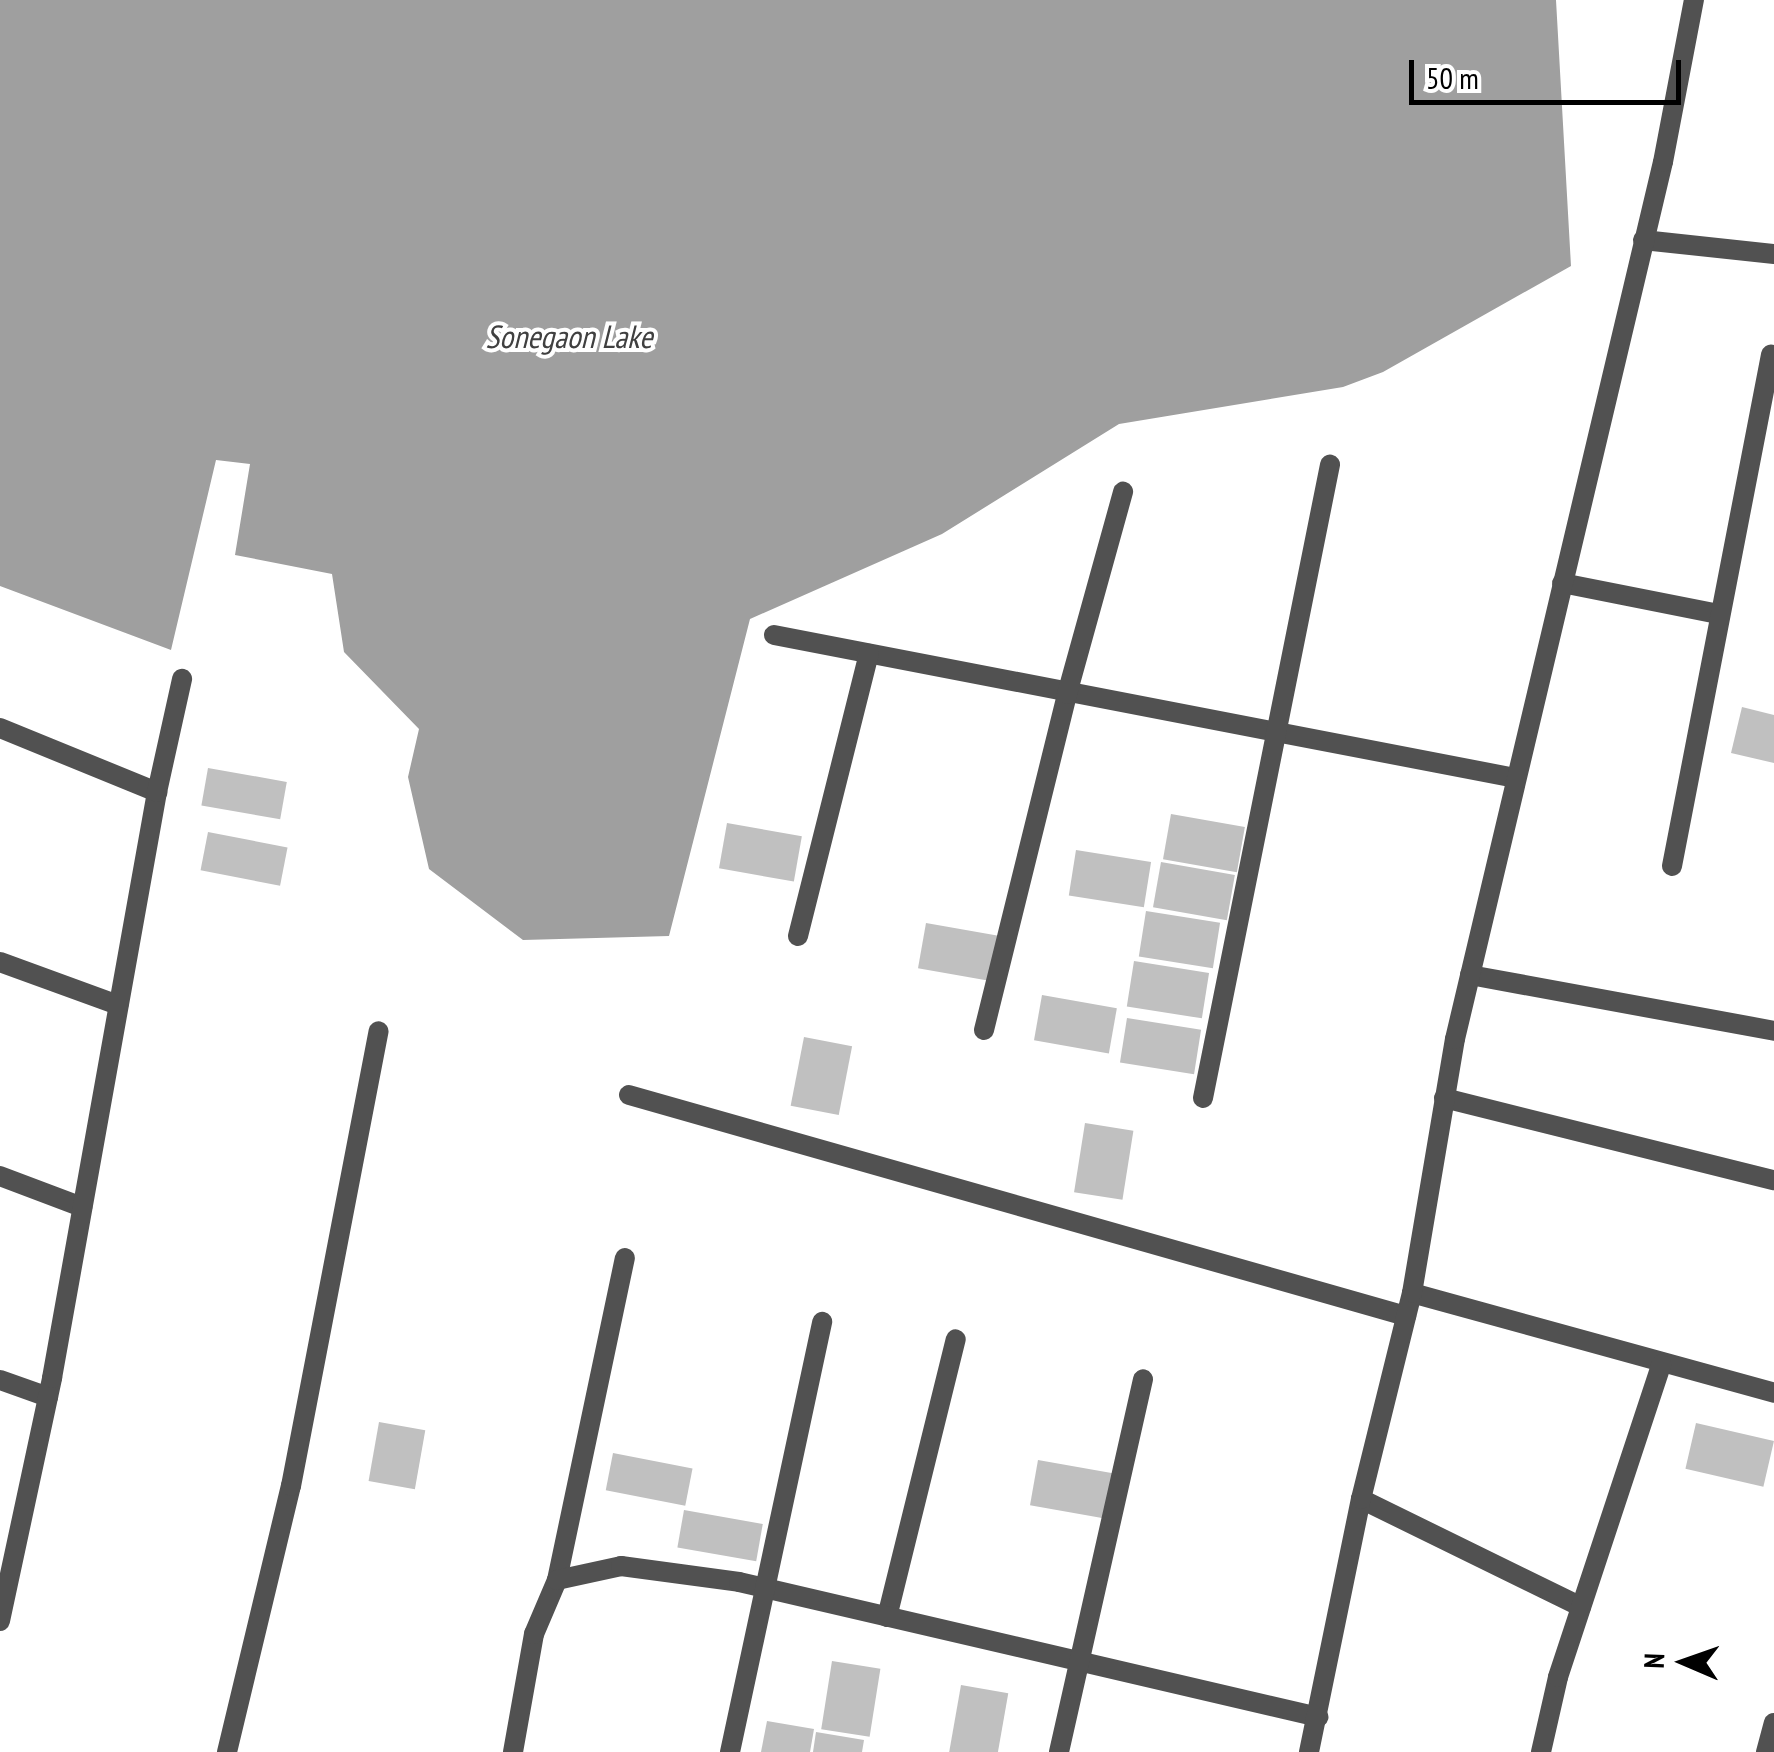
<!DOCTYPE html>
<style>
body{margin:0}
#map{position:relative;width:1774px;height:1752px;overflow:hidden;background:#fff;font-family:"PT Sans Narrow",sans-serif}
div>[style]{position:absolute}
.water>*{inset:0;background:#9f9f9f}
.building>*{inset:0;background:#c0c0c0;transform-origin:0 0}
.street>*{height:20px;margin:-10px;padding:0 10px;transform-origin:10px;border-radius:10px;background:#515151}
span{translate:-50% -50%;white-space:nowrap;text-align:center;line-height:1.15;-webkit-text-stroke:8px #fff;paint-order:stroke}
.water-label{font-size:32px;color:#404040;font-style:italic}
.north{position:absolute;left:1634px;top:1612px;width:100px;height:100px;-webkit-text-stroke:8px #fff;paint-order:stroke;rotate:272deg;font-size:28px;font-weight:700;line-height:40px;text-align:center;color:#000}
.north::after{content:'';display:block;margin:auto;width:35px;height:45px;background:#000;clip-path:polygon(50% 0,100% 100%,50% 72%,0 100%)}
.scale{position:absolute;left:1409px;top:60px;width:272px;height:45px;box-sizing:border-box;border:5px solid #000;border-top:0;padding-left:12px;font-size:30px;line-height:35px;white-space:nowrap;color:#000;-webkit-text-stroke:8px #fff;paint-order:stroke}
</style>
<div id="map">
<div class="water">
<div style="clip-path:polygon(0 0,1556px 0,1571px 266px,1383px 372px,1343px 387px,1119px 424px,942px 534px,750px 619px,669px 936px,523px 940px,429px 869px,408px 777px,419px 729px,344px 652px,332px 574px,235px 555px,250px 464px,216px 460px,171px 650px,0 586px)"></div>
</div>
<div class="building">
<div style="clip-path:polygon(1742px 707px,1774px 715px,1774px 763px,1731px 753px)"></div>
<div style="left:208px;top:768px;width:80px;height:38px;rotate:10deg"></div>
<div style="left:1171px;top:814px;width:75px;height:46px;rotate:10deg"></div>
<div style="left:727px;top:823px;width:76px;height:46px;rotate:10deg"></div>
<div style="left:208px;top:832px;width:81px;height:39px;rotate:11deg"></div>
<div style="left:1076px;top:850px;width:76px;height:46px;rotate:9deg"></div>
<div style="left:1161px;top:862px;width:75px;height:46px;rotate:10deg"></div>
<div style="left:1146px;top:911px;width:75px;height:46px;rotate:9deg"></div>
<div style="left:926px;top:923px;width:75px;height:46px;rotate:10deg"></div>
<div style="left:1134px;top:961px;width:76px;height:46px;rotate:9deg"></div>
<div style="left:1042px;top:995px;width:76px;height:46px;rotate:10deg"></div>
<div style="left:1127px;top:1018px;width:75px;height:45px;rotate:9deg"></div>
<div style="left:804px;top:1037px;width:49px;height:70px;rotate:11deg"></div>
<div style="left:1085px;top:1123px;width:49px;height:70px;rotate:9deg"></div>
<div style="left:379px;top:1422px;width:47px;height:60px;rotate:10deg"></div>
<div style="left:1696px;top:1423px;width:80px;height:47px;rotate:13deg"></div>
<div style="left:613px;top:1453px;width:81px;height:38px;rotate:11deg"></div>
<div style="left:1038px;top:1460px;width:76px;height:46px;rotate:10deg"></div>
<div style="left:684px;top:1510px;width:80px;height:38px;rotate:10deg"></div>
<div style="left:832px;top:1661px;width:49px;height:69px;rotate:9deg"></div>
<div style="left:961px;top:1685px;width:48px;height:68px;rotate:10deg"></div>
<div style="clip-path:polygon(767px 1721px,814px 1729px,810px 1752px,761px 1752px)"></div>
<div style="clip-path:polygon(816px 1732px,864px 1740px,862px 1752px,813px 1752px)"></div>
</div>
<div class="street">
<div style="left:1643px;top:240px;width:132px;rotate:6.1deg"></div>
<div style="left:1562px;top:583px;width:160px;rotate:11.2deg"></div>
<div style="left:774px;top:635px;width:755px;rotate:10.92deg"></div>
<div style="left:0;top:728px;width:170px;rotate:22.2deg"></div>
<div style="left:1672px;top:866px;width:521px;rotate:-79.04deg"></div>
<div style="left:798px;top:936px;width:291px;rotate:-75.9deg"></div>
<div style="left:0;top:962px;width:126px;rotate:20deg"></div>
<div style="left:1470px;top:975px;width:309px;rotate:10.4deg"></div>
<div style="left:984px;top:1030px;width:346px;rotate:-76.1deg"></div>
<div style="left:1067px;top:694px;width:210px;rotate:-74.5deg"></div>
<div style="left:629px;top:1095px;width:808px;rotate:15.88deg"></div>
<div style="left:1203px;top:1098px;width:646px;rotate:-78.66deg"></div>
<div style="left:1444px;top:1098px;width:340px;rotate:14deg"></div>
<div style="left:0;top:1176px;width:88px;rotate:20.7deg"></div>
<div style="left:1412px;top:1293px;width:376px;rotate:15.4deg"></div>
<div style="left:0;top:1380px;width:51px;rotate:19.5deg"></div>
<div style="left:1361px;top:1499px;width:245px;rotate:26.1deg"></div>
<div style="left:557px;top:1580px;width:329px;rotate:-78.1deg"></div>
<div style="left:887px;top:1617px;width:286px;rotate:-76.1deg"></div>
<div style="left:0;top:1621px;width:249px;rotate:-77.9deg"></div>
<div style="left:52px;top:1378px;width:595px;rotate:-79.84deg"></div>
<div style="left:157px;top:792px;width:116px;rotate:-77.5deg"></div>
<div style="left:227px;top:1752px;width:274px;rotate:-76.5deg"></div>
<div style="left:291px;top:1486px;width:463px;rotate:-79.1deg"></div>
<div style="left:513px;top:1752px;width:120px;rotate:-79.9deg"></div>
<div style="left:534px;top:1634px;width:59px;rotate:-66.9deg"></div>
<div style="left:557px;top:1580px;width:66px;rotate:-12.3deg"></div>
<div style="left:621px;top:1566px;width:119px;rotate:7.7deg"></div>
<div style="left:739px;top:1582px;width:595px;rotate:13.12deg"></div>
<div style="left:730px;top:1752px;width:440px;rotate:-77.9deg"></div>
<div style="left:1059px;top:1752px;width:382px;rotate:-77.3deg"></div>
<div style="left:1309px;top:1752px;width:258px;rotate:-78.4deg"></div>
<div style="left:1361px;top:1499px;width:212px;rotate:-76.1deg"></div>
<div style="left:1412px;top:1293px;width:258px;rotate:-80.4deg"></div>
<div style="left:1455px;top:1039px;width:901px;rotate:-76.66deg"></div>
<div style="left:1663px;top:162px;width:165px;rotate:-79.2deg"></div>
<div style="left:1541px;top:1752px;width:77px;rotate:-77.2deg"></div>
<div style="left:1558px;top:1677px;width:329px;rotate:-71.7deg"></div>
<div style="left:1766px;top:1752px;width:30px;rotate:-75deg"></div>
</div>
<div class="water-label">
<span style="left:569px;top:336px">Sonegaon Lake</span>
</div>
<div class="north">N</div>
<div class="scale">50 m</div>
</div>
